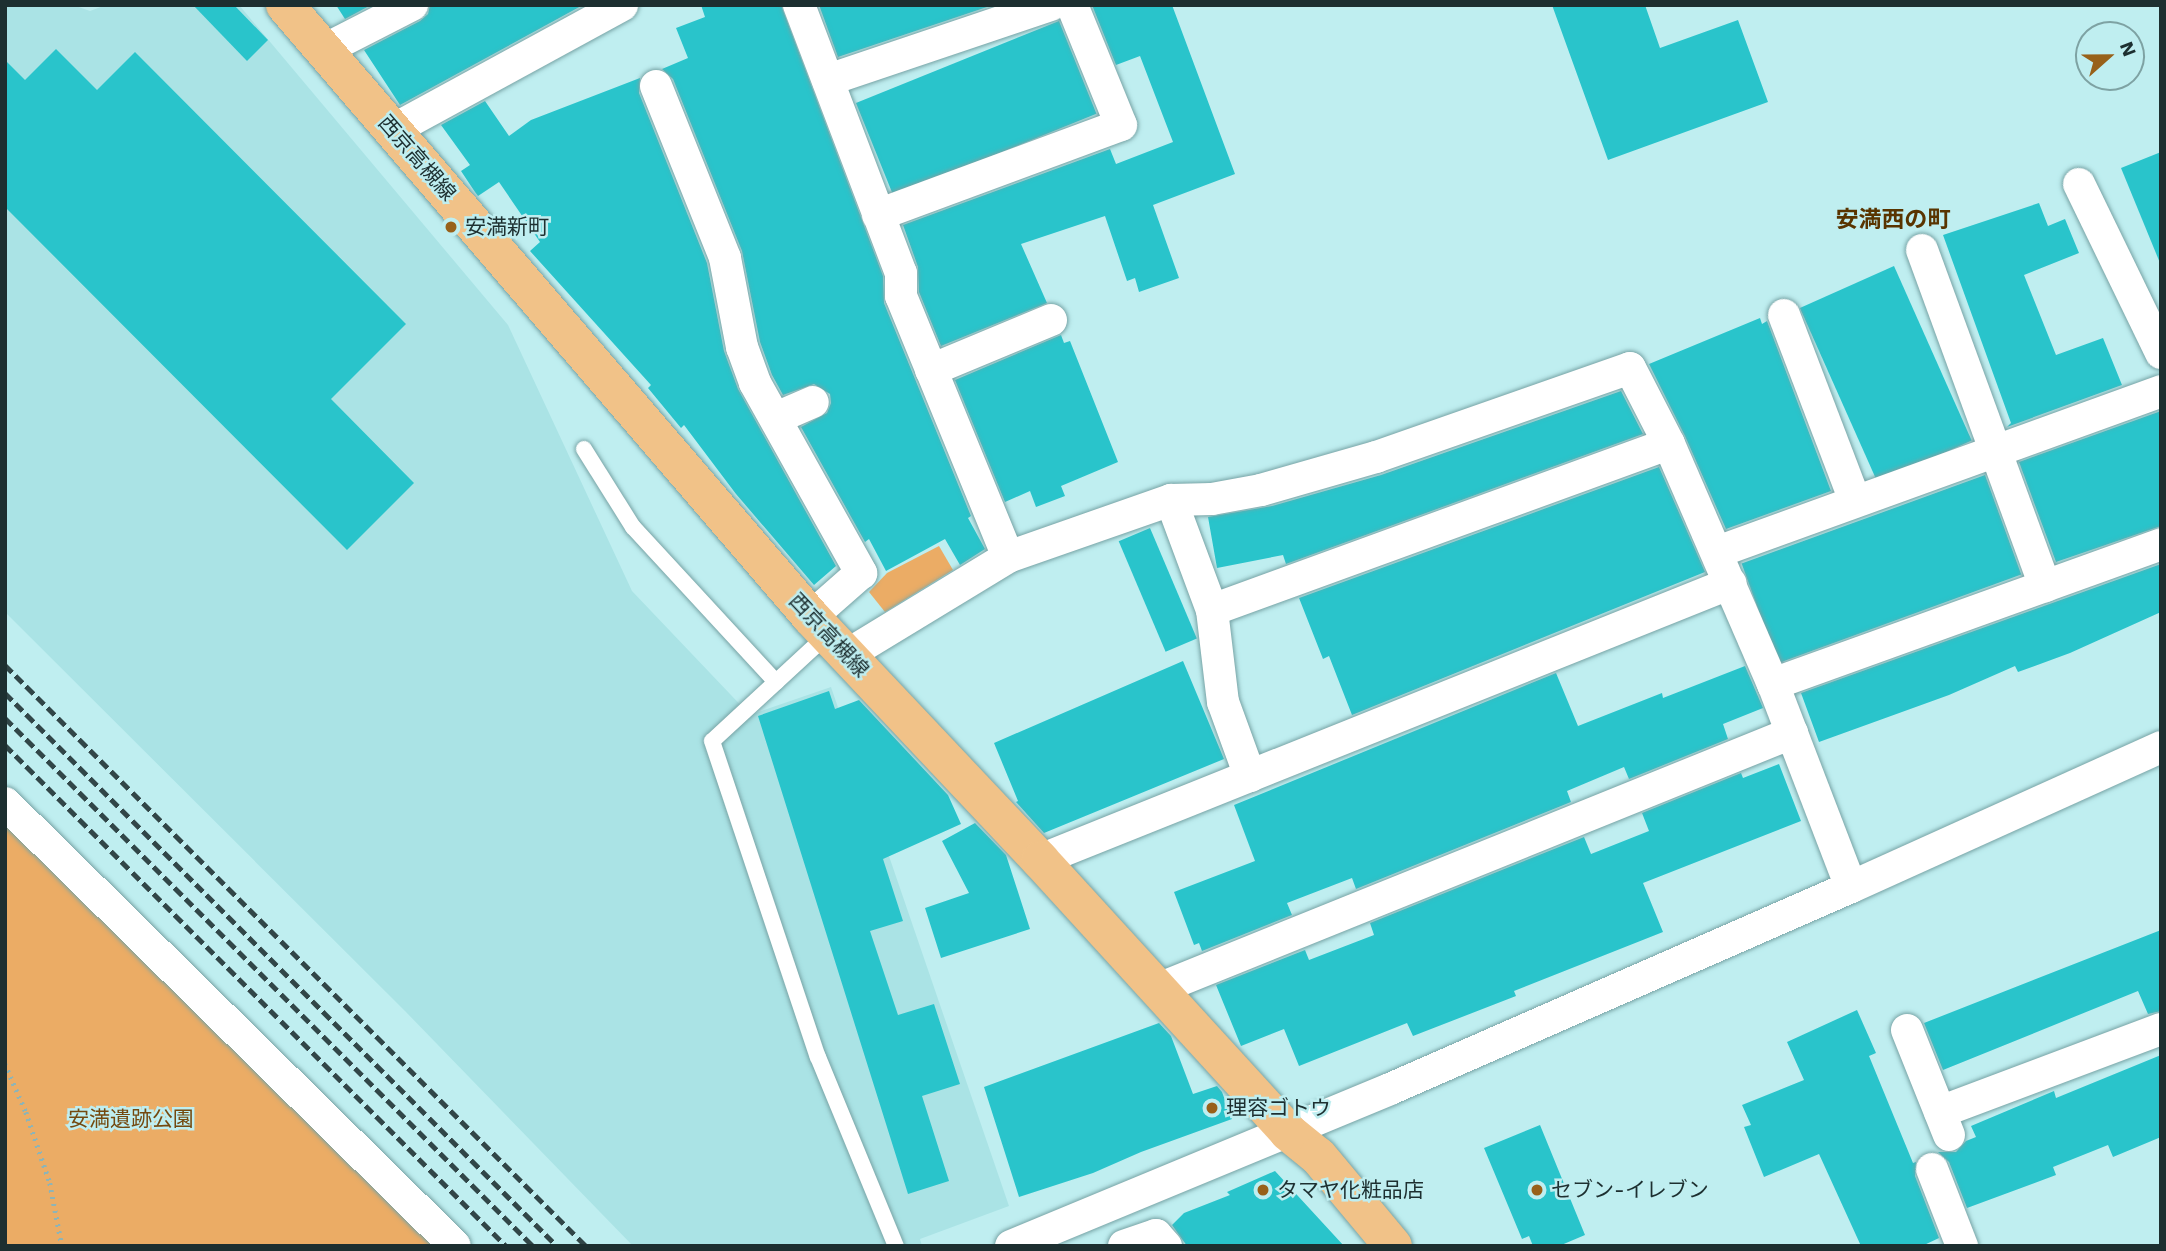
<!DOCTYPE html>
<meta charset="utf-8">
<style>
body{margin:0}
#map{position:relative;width:2166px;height:1251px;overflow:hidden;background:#bfeef0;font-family:"Work Sans","Noto Sans JP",sans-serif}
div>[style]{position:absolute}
.built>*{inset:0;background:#aae3e5}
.green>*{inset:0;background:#ebac65}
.building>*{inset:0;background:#29c4cb;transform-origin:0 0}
.path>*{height:4.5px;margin-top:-2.25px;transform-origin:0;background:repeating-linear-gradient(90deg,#8eb4b6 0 2px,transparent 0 7px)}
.roads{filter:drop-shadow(0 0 2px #77a3a5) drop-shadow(0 0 2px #77a3a5)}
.service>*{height:16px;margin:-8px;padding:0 8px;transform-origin:8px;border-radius:8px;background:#fff}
.minor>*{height:32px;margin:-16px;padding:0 16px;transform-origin:16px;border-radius:16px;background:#fff}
.primary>*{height:38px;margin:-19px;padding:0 19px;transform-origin:19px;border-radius:19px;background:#f1c288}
.rail>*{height:5px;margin-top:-2.5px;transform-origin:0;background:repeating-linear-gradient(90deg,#314648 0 10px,transparent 0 15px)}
.dots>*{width:19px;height:19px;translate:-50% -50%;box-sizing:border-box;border:4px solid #bfeef0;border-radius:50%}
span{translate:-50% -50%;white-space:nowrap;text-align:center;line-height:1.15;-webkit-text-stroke:5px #bfeef0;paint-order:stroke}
.street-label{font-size:21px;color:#1d2f30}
.poi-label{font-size:21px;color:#1d2f30}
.left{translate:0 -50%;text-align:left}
.park-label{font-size:21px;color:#74490f}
.neighbourhood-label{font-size:23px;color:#593400;font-weight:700}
.frame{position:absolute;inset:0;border:7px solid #1d2f30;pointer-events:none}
.north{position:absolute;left:2075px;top:21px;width:70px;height:70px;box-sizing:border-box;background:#bfeef0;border:2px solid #7ea2a3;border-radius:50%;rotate:69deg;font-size:19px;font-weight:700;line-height:28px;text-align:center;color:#1d2f30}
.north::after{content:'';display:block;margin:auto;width:24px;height:32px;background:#98611a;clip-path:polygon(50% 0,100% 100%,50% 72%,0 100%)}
</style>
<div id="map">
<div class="built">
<div style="clip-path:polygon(5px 5px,73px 5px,90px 11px,106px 5px,239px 5px,508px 325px,632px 591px,750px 715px,831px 687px,1009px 1206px,920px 1239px,922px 1246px,633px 1246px,405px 1011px,5px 612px)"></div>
</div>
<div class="green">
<div style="clip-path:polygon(939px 546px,953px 570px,885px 612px,869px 592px,887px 573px)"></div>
<div style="clip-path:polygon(5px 817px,438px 1246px,5px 1246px)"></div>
</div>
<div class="building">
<div style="clip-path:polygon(193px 5px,234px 5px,268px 40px,247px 61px)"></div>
<div style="clip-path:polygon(336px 5px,371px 5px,345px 19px)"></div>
<div style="clip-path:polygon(430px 5px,583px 5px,400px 105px,364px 50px,420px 21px,428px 14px)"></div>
<div style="clip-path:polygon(701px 5px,781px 5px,883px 276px,884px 303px,971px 516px,968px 518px,985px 549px,960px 565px,945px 539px,886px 571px,869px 539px,865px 542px,801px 427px,827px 413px,831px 403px,830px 394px,814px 384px,783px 395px,772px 375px,760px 342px,742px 251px,673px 79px,662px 69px,688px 58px,676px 28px,705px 17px)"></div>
<div style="clip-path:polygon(819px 5px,993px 5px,838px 57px)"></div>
<div style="clip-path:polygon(1092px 5px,1172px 5px,1235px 174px,1153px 205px,1179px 278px,1139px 292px,1135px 278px,1127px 281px,1105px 216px,1021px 244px,1047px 303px,941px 346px,919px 292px,918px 267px,903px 225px,1110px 149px,1116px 164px,1173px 142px,1140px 56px,1116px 65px)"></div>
<div style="clip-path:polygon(1552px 5px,1645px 5px,1660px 48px,1738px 20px,1768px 102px,1608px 160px)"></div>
<div style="left:1059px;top:21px;width:100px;height:219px;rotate:68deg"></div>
<div style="clip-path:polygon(56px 49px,97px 90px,135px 52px,406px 324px,331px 399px,414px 483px,347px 550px,5px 207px,5px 60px,25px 80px)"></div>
<div style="clip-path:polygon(640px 78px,639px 93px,707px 263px,724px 351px,738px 389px,836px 566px,814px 585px,736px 494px,684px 425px,681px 428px,648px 388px,651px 385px,530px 251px,540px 242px,499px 182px,478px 196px,475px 192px,461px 171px,470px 165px,441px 125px,485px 101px,509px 136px,531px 120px)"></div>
<div style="clip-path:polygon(2161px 152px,2161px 263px,2160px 263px,2121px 168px)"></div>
<div style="clip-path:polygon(2039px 203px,2048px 226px,2065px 219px,2079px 253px,2024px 275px,2056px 355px,2103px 338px,2122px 385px,2007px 427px,2011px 423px,1943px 235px)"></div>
<div style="left:1894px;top:266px;width:191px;height:103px;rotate:66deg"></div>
<div style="clip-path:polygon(1760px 318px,1762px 324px,1767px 321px,1831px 491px,1726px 529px,1685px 436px,1649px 364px)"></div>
<div style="clip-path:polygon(1061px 335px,1064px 343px,1070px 341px,1118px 462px,1061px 486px,1065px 496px,1036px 507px,1030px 491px,1005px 502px,955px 380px)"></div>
<div style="clip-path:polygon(1621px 391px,1643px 434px,1286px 564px,1283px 555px,1217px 568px,1208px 517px,1272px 506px,1381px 475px)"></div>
<div style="clip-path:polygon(2161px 411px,2161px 526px,2056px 562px,2019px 462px)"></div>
<div style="clip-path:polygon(1659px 467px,1705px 572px,1352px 715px,1329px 656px,1323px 659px,1299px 598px)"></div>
<div style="left:1985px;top:475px;width:106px;height:259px;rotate:70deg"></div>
<div style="left:1150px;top:528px;width:120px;height:34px;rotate:67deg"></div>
<div style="clip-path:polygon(2161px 564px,2161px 612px,2070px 653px,2018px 672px,2015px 666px,1949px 695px,1819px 742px,1801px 693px)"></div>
<div style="clip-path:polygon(1183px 661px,1224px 759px,1044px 833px,1016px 802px,1018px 801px,994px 743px)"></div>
<div style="clip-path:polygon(1745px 666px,1763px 708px,1723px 724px,1728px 739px,1629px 779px,1624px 767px,1567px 791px,1571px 802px,1356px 889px,1352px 878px,1287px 903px,1292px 915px,1202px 951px,1199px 943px,1194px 945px,1174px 892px,1255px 861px,1234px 805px,1556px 673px,1578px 726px,1662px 693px,1663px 698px)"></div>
<div style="clip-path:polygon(829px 691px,835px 709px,859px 700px,948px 795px,961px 824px,883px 859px,903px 921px,870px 931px,898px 1015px,934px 1004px,960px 1084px,922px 1096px,949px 1181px,908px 1194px,758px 716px)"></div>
<div style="clip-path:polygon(1779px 764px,1801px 821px,1643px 883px,1663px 932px,1514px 991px,1516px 996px,1413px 1036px,1407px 1023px,1299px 1066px,1284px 1029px,1241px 1046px,1216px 985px,1305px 950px,1309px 960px,1374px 935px,1370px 923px,1584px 837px,1591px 854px,1649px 831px,1642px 813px,1741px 773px,1743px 778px)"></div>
<div style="clip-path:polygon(975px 823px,1006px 855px,1030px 929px,941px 958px,925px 908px,969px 893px,942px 841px)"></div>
<div style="clip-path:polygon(2161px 930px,2161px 1011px,2148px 1014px,2138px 991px,1943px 1070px,1924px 1023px)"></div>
<div style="clip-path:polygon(1857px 1010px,1876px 1053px,1869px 1056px,1913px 1163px,1916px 1162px,1915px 1176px,1939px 1238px,1922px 1246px,1861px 1246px,1819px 1154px,1764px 1177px,1744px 1127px,1751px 1125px,1742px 1105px,1804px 1080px,1787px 1042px)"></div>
<div style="clip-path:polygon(1159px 1023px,1171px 1036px,1193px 1094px,1217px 1086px,1222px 1092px,1232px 1119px,1141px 1152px,1093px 1173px,1019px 1197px,984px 1087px)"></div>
<div style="clip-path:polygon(2161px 1055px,2161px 1137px,2113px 1157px,2108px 1145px,2053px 1167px,2056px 1175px,1967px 1208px,1949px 1162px,1938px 1152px,1956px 1152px,1966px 1141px,1976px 1137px,1971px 1126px,2054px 1091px,2056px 1098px)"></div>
<div style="clip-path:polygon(1540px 1125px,1585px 1235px,1559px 1246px,1533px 1246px,1529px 1236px,1522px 1239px,1484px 1148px)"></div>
<div style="clip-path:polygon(1275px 1171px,1344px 1246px,1187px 1246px,1172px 1225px,1184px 1213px,1230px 1195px,1227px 1192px)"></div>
</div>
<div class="path">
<div style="left:5px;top:1064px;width:52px;rotate:66.4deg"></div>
<div style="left:26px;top:1112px;width:75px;rotate:71.3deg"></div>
<div style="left:50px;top:1183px;width:64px;rotate:79.2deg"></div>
</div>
<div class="roads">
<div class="service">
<div style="left:584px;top:449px;width:92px;rotate:57.9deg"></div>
<div style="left:633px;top:527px;width:211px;rotate:47.3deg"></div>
<div style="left:827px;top:635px;width:156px;rotate:137.3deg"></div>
<div style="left:712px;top:741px;width:333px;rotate:71.5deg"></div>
<div style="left:818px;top:1057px;width:204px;rotate:67.6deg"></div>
</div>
<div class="minor">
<div style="left:799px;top:5px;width:287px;rotate:69.2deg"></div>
<div style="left:901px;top:273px;width:23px;rotate:90deg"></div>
<div style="left:901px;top:296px;width:282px;rotate:67.7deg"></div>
<div style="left:324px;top:50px;width:99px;rotate:-27.1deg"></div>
<div style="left:828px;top:80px;width:235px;rotate:-18.6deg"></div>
<div style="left:656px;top:86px;width:185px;rotate:68.1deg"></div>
<div style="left:725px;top:258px;width:91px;rotate:79.2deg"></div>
<div style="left:742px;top:347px;width:38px;rotate:70deg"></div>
<div style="left:755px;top:383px;width:218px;rotate:60.8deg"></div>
<div style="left:861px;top:573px;width:67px;rotate:138.7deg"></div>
<div style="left:393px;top:130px;width:261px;rotate:-28.6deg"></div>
<div style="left:2079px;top:184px;width:188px;rotate:64.1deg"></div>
<div style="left:878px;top:215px;width:259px;rotate:-20.3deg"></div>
<div style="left:1121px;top:125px;width:130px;rotate:-112.2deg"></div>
<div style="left:1922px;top:250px;width:358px;rotate:69.9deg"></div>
<div style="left:1784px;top:315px;width:199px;rotate:69.1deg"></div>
<div style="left:931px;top:370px;width:130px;rotate:-22.6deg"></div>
<div style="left:776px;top:418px;width:40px;rotate:-23.4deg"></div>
<div style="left:1171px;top:500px;width:41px;rotate:-1.4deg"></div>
<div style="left:1212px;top:499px;width:50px;rotate:-10.4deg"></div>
<div style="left:1261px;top:490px;width:120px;rotate:-16deg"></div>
<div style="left:1376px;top:457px;width:269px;rotate:-19.3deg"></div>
<div style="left:1630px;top:368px;width:85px;rotate:62.8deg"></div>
<div style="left:1717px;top:552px;width:472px;rotate:-19.9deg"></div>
<div style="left:1212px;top:610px;width:93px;rotate:83.2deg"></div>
<div style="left:1223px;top:702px;width:79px;rotate:70deg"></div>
<div style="left:847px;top:655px;width:188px;rotate:-31.3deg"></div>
<div style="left:1008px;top:557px;width:173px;rotate:-19.3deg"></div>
<div style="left:1171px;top:500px;width:117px;rotate:69.6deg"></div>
<div style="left:1212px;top:610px;width:486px;rotate:-20deg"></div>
<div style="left:1669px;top:444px;width:262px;rotate:66.6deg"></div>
<div style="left:1773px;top:684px;width:217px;rotate:69deg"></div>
<div style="left:1773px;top:684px;width:412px;rotate:-19.8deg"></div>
<div style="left:5px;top:803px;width:631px;rotate:44.55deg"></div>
<div style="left:1040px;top:860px;width:744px;rotate:-21.84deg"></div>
<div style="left:1158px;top:989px;width:684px;rotate:-21.99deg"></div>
<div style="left:1907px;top:1030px;width:113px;rotate:68.2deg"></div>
<div style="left:1940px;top:1112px;width:236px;rotate:-20.6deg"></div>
<div style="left:1932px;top:1169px;width:83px;rotate:68.7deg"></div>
<div style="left:1011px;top:1246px;width:410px;rotate:-22.5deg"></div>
<div style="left:1390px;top:1089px;width:503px;rotate:-23.66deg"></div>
<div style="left:1851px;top:887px;width:340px;rotate:-24.3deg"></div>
<div style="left:1124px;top:1246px;width:34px;rotate:-19deg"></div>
<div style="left:1156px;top:1235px;width:15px;rotate:48deg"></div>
</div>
<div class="primary">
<div style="left:285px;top:5px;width:807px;rotate:49.32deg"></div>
<div style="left:811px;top:617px;width:334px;rotate:46.7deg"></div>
<div style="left:1040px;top:860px;width:368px;rotate:47.6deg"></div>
<div style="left:1288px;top:1132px;width:38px;rotate:39deg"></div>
<div style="left:1318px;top:1156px;width:117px;rotate:50.2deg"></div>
</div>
</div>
<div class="rail">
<div style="left:5px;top:665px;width:822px;rotate:45deg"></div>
<div style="left:5px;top:693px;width:781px;rotate:45.05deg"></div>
<div style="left:5px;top:718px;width:747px;rotate:45deg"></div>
<div style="left:5px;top:745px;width:709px;rotate:45deg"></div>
</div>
<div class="dots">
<div style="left:451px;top:227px;background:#98611a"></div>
<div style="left:1212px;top:1108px;background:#98611a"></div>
<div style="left:1263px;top:1190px;background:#98611a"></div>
<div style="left:1537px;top:1190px;background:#98611a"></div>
</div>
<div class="street-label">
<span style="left:417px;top:158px;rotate:49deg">西京高槻線</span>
<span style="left:829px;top:635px;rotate:47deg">西京高槻線</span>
</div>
<div class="poi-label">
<span class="left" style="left:465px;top:227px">安満新町</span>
<span class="left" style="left:1226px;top:1108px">理容ゴトウ</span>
<span class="left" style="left:1277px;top:1190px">タマヤ化粧品店</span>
<span class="left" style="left:1551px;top:1190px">セブン-イレブン</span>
</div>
<div class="park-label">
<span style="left:131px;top:1119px">安満遺跡公園</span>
</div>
<div class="neighbourhood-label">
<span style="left:1893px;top:220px">安満西の町</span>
</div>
<div class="frame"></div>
<div class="north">N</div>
</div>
